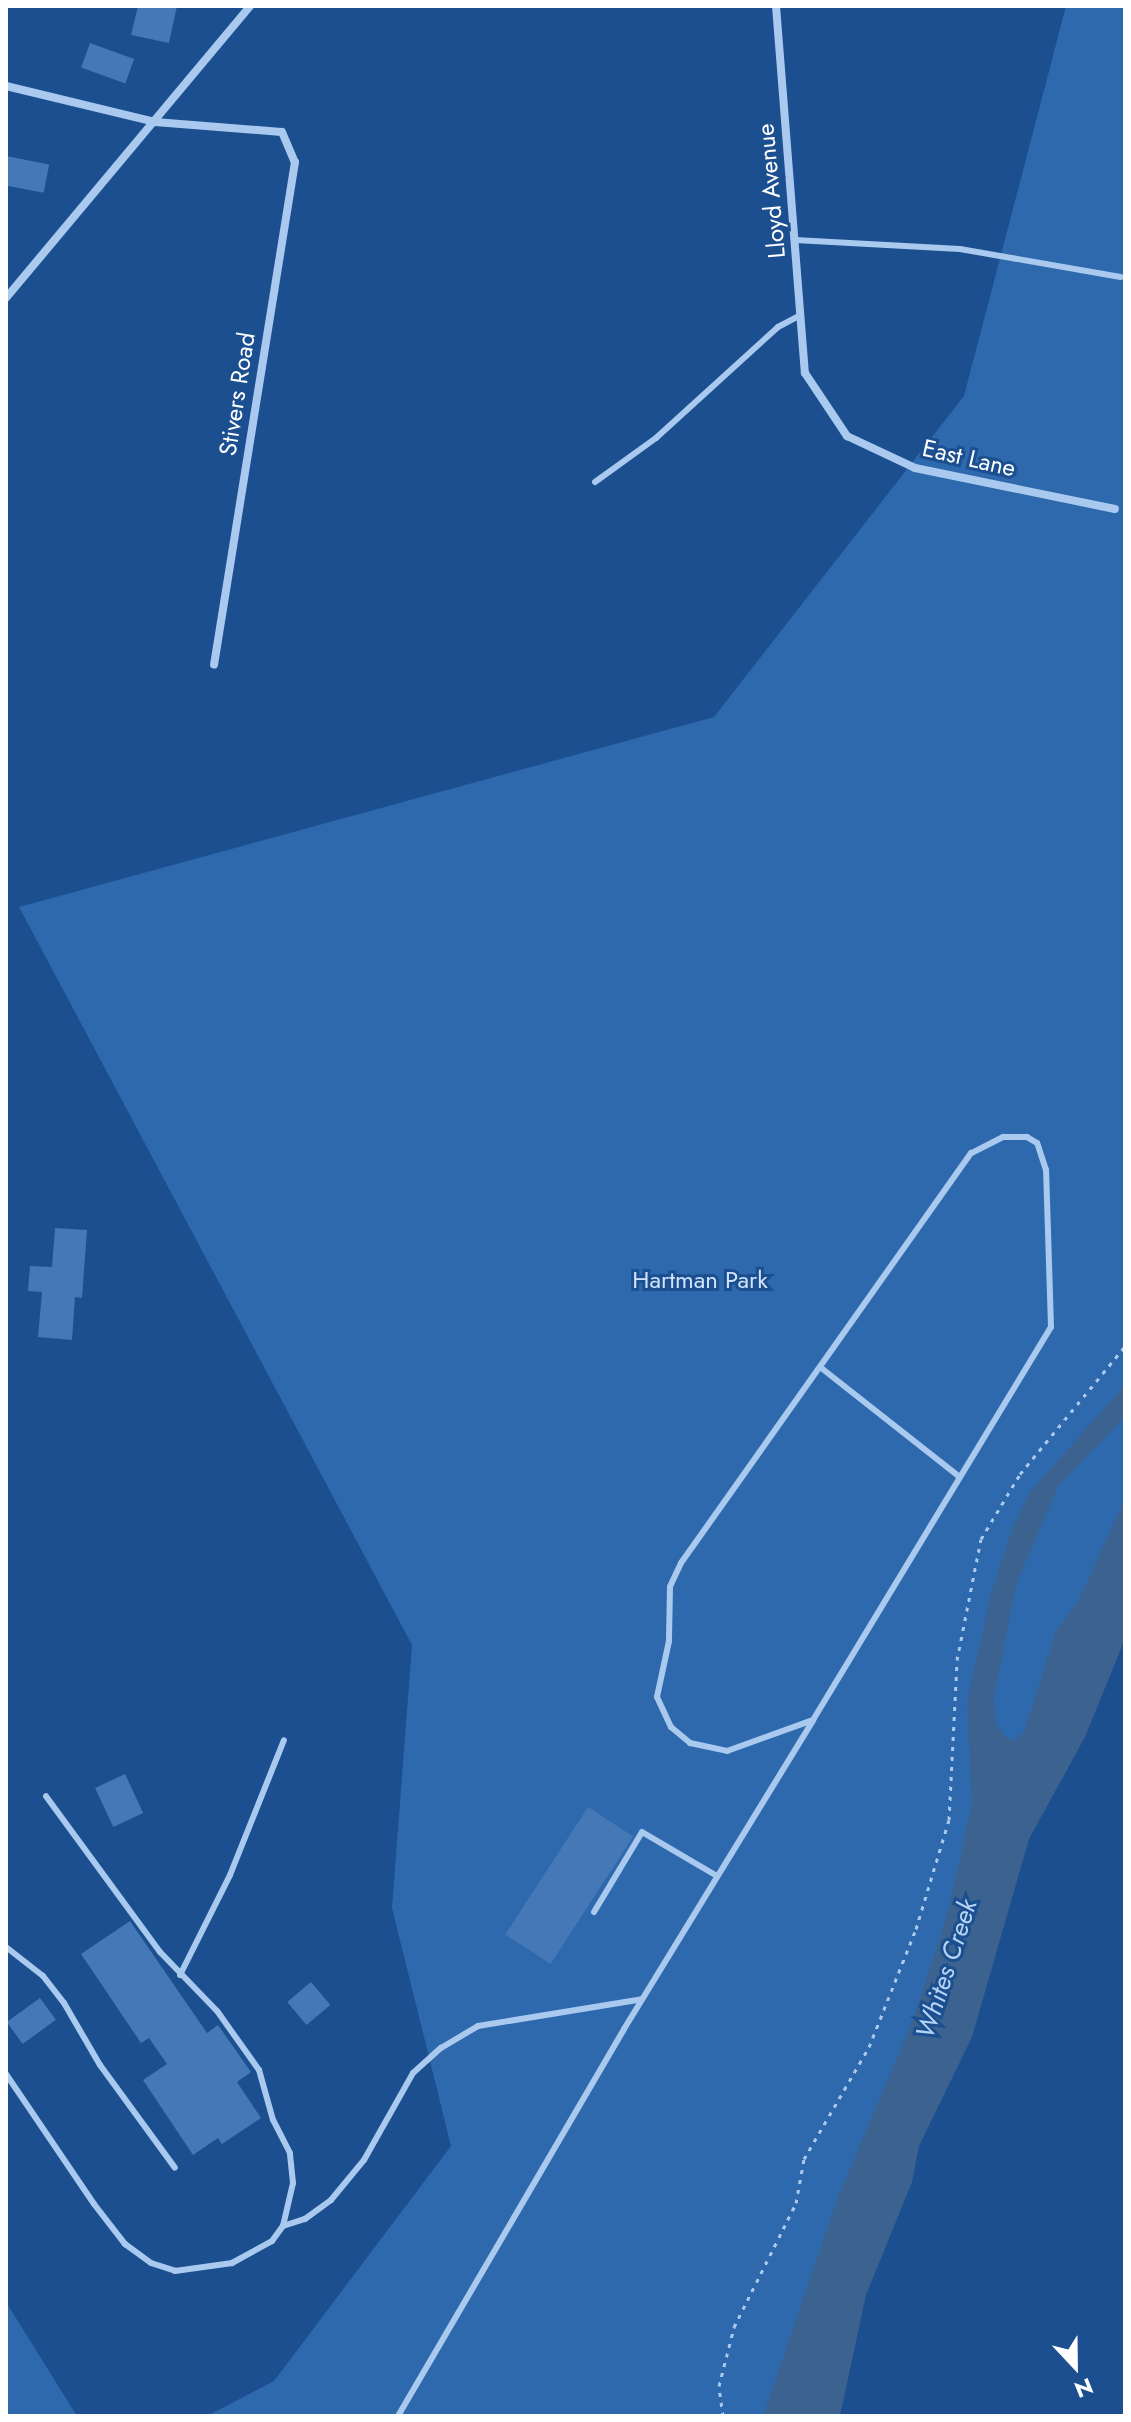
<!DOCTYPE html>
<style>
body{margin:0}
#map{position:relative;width:1131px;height:2422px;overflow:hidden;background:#1b4f8f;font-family:Jost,sans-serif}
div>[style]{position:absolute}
.green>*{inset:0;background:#2e69ad}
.water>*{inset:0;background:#3c6290}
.building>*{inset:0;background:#4478b7;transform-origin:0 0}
.path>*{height:3px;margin-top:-1.5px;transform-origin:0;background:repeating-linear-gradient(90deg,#a9c9ee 0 4px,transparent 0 10px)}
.service>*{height:6px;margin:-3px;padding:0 3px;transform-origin:3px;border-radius:3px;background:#a9c9ee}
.minor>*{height:8px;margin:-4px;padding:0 4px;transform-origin:4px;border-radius:4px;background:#a9c9ee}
span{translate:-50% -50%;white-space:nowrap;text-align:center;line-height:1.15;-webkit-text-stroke:6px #1b4f8f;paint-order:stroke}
.street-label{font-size:24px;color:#fff}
.park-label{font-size:24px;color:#cfe3fa}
.water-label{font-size:26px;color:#b5d3f5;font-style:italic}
.frame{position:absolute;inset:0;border:8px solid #fff;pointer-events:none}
.north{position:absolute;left:1035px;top:2326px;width:80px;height:80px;-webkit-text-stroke:6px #1b4f8f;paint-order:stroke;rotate:158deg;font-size:22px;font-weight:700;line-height:32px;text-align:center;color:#fff}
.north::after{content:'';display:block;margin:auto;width:28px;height:36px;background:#fff;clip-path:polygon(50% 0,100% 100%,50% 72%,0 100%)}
</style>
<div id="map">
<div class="green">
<div style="clip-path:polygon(1066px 6px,1125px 6px,1125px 1515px,809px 2416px,207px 2416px,274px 2381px,451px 2146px,392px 1908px,412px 1645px,19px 907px,714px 717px,964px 396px)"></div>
<div style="clip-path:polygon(6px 2302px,77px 2416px,6px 2416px)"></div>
</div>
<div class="water">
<div style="clip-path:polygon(1125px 1385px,1125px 1417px,1059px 1485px,1016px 1584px,994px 1697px,996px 1723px,1005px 1737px,1014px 1741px,1024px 1732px,1056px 1631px,1079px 1600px,1125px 1498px,1125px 1639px,1085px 1737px,1029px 1839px,972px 2037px,919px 2146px,912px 2182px,866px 2295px,840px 2416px,763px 2416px,838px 2197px,911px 2025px,946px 1919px,972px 1805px,967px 1702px,991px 1594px,1011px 1532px,1030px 1492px)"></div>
</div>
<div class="building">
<div style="clip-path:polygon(138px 6px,177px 6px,169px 43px,131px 35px)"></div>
<div style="left:90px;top:43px;width:47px;height:26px;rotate:20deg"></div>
<div style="left:6px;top:156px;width:44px;height:29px;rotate:11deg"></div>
<div style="clip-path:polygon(55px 1228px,87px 1230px,82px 1298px,75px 1297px,72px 1340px,38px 1337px,42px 1292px,28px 1291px,30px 1266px,52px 1267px)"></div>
<div style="left:125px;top:1774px;width:43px;height:33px;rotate:65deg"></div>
<div style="left:588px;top:1807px;width:54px;height:152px;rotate:33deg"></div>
<div style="clip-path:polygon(130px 1921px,207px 2033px,218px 2025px,251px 2072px,237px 2082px,261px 2118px,222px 2144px,218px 2138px,193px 2155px,143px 2080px,167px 2064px,149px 2038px,141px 2043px,81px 1954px)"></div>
<div style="left:311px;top:1982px;width:30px;height:31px;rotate:50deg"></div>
<div style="left:40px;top:1998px;width:27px;height:41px;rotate:54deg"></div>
</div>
<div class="path">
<div style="left:723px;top:2416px;width:30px;rotate:-98deg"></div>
<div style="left:719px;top:2386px;width:61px;rotate:-75.7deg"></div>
<div style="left:734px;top:2327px;width:139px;rotate:-63.4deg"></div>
<div style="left:796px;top:2203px;width:45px;rotate:-79.7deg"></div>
<div style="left:804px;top:2159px;width:129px;rotate:-59.9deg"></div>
<div style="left:869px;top:2047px;width:127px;rotate:-68.3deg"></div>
<div style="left:916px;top:1929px;width:114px;rotate:-73.2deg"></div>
<div style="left:949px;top:1820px;width:160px;rotate:-87.1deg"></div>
<div style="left:957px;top:1660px;width:123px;rotate:-78.8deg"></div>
<div style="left:981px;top:1539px;width:76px;rotate:-59deg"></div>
<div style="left:1020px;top:1474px;width:166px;rotate:-50.6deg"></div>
</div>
<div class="service">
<div style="left:795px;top:240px;width:165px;rotate:3.1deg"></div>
<div style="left:960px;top:249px;width:163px;rotate:9.9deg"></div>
<div style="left:595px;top:482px;width:75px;rotate:-35.8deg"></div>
<div style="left:656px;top:438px;width:165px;rotate:-42.3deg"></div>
<div style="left:778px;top:327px;width:26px;rotate:-28deg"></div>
<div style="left:820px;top:1367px;width:178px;rotate:38.2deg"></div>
<div style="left:594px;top:1912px;width:93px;rotate:-59deg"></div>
<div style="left:642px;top:1832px;width:87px;rotate:30.4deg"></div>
<div style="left:6px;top:1947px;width:47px;rotate:38.1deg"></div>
<div style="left:43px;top:1976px;width:34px;rotate:52deg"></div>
<div style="left:64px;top:2003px;width:72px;rotate:59.9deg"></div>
<div style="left:100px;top:2065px;width:127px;rotate:53.9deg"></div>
<div style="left:180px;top:1975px;width:112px;rotate:-63.4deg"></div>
<div style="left:230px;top:1875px;width:145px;rotate:-68.2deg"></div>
<div style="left:6px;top:2074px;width:157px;rotate:55.9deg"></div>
<div style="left:94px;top:2204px;width:51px;rotate:52.2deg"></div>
<div style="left:125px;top:2244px;width:32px;rotate:36deg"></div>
<div style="left:151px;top:2263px;width:25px;rotate:18deg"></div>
<div style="left:175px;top:2271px;width:58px;rotate:-8deg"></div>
<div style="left:232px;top:2263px;width:46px;rotate:-28.8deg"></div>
<div style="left:272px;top:2241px;width:19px;rotate:-54deg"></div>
<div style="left:283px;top:2226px;width:44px;rotate:-76.9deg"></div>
<div style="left:293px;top:2183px;width:30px;rotate:-96deg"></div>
<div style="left:290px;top:2153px;width:37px;rotate:-117deg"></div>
<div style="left:273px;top:2120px;width:52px;rotate:-105.6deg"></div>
<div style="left:259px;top:2070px;width:72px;rotate:-125.4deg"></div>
<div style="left:217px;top:2011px;width:82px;rotate:-134deg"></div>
<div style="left:160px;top:1952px;width:193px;rotate:-126.2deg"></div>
<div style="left:283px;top:2226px;width:23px;rotate:-18deg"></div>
<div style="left:305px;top:2219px;width:32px;rotate:-36deg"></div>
<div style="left:331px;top:2200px;width:52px;rotate:-50.5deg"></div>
<div style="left:364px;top:2160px;width:100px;rotate:-60.6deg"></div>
<div style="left:413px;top:2073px;width:38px;rotate:-42deg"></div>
<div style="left:441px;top:2048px;width:43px;rotate:-30.7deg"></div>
<div style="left:478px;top:2026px;width:166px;rotate:-9.3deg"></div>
<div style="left:398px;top:2416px;width:448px;rotate:-59.7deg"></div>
<div style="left:624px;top:2029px;width:362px;rotate:-58.5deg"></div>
<div style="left:813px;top:1720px;width:459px;rotate:-58.8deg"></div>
<div style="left:1051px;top:1327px;width:157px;rotate:-91.8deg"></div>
<div style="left:1046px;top:1170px;width:28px;rotate:-108deg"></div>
<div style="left:1037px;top:1143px;width:12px;rotate:-149deg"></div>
<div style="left:1027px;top:1137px;width:24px;rotate:180deg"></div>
<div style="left:1003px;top:1137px;width:36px;rotate:153deg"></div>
<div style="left:971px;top:1153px;width:502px;rotate:125.27deg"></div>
<div style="left:681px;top:1563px;width:26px;rotate:115deg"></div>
<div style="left:670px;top:1587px;width:54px;rotate:91.1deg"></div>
<div style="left:669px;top:1641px;width:57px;rotate:102.1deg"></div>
<div style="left:657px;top:1697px;width:33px;rotate:65deg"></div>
<div style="left:671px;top:1727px;width:25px;rotate:40deg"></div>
<div style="left:690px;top:1743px;width:38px;rotate:12deg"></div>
<div style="left:727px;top:1751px;width:91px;rotate:-19.8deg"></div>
</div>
<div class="minor">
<div style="left:776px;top:6px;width:368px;rotate:85.5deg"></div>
<div style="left:805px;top:373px;width:76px;rotate:56.3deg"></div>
<div style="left:847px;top:436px;width:75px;rotate:25.2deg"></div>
<div style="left:915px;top:468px;width:204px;rotate:11.6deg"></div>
<div style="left:6px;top:86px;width:153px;rotate:13.6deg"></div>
<div style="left:155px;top:122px;width:127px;rotate:4.5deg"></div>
<div style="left:282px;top:132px;width:33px;rotate:67deg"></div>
<div style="left:295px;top:162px;width:509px;rotate:99.15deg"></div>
<div style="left:6px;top:298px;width:381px;rotate:-50.1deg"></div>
</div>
<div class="street-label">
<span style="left:771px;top:191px;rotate:-95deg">Lloyd Avenue</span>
<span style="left:237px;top:394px;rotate:-81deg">Stivers Road</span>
<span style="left:969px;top:458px;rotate:13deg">East Lane</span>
</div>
<div class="park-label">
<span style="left:700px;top:1280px">Hartman Park</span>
</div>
<div class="water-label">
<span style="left:947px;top:1969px;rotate:-72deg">Whites Creek</span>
</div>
<div class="frame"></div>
<div class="north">N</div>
</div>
